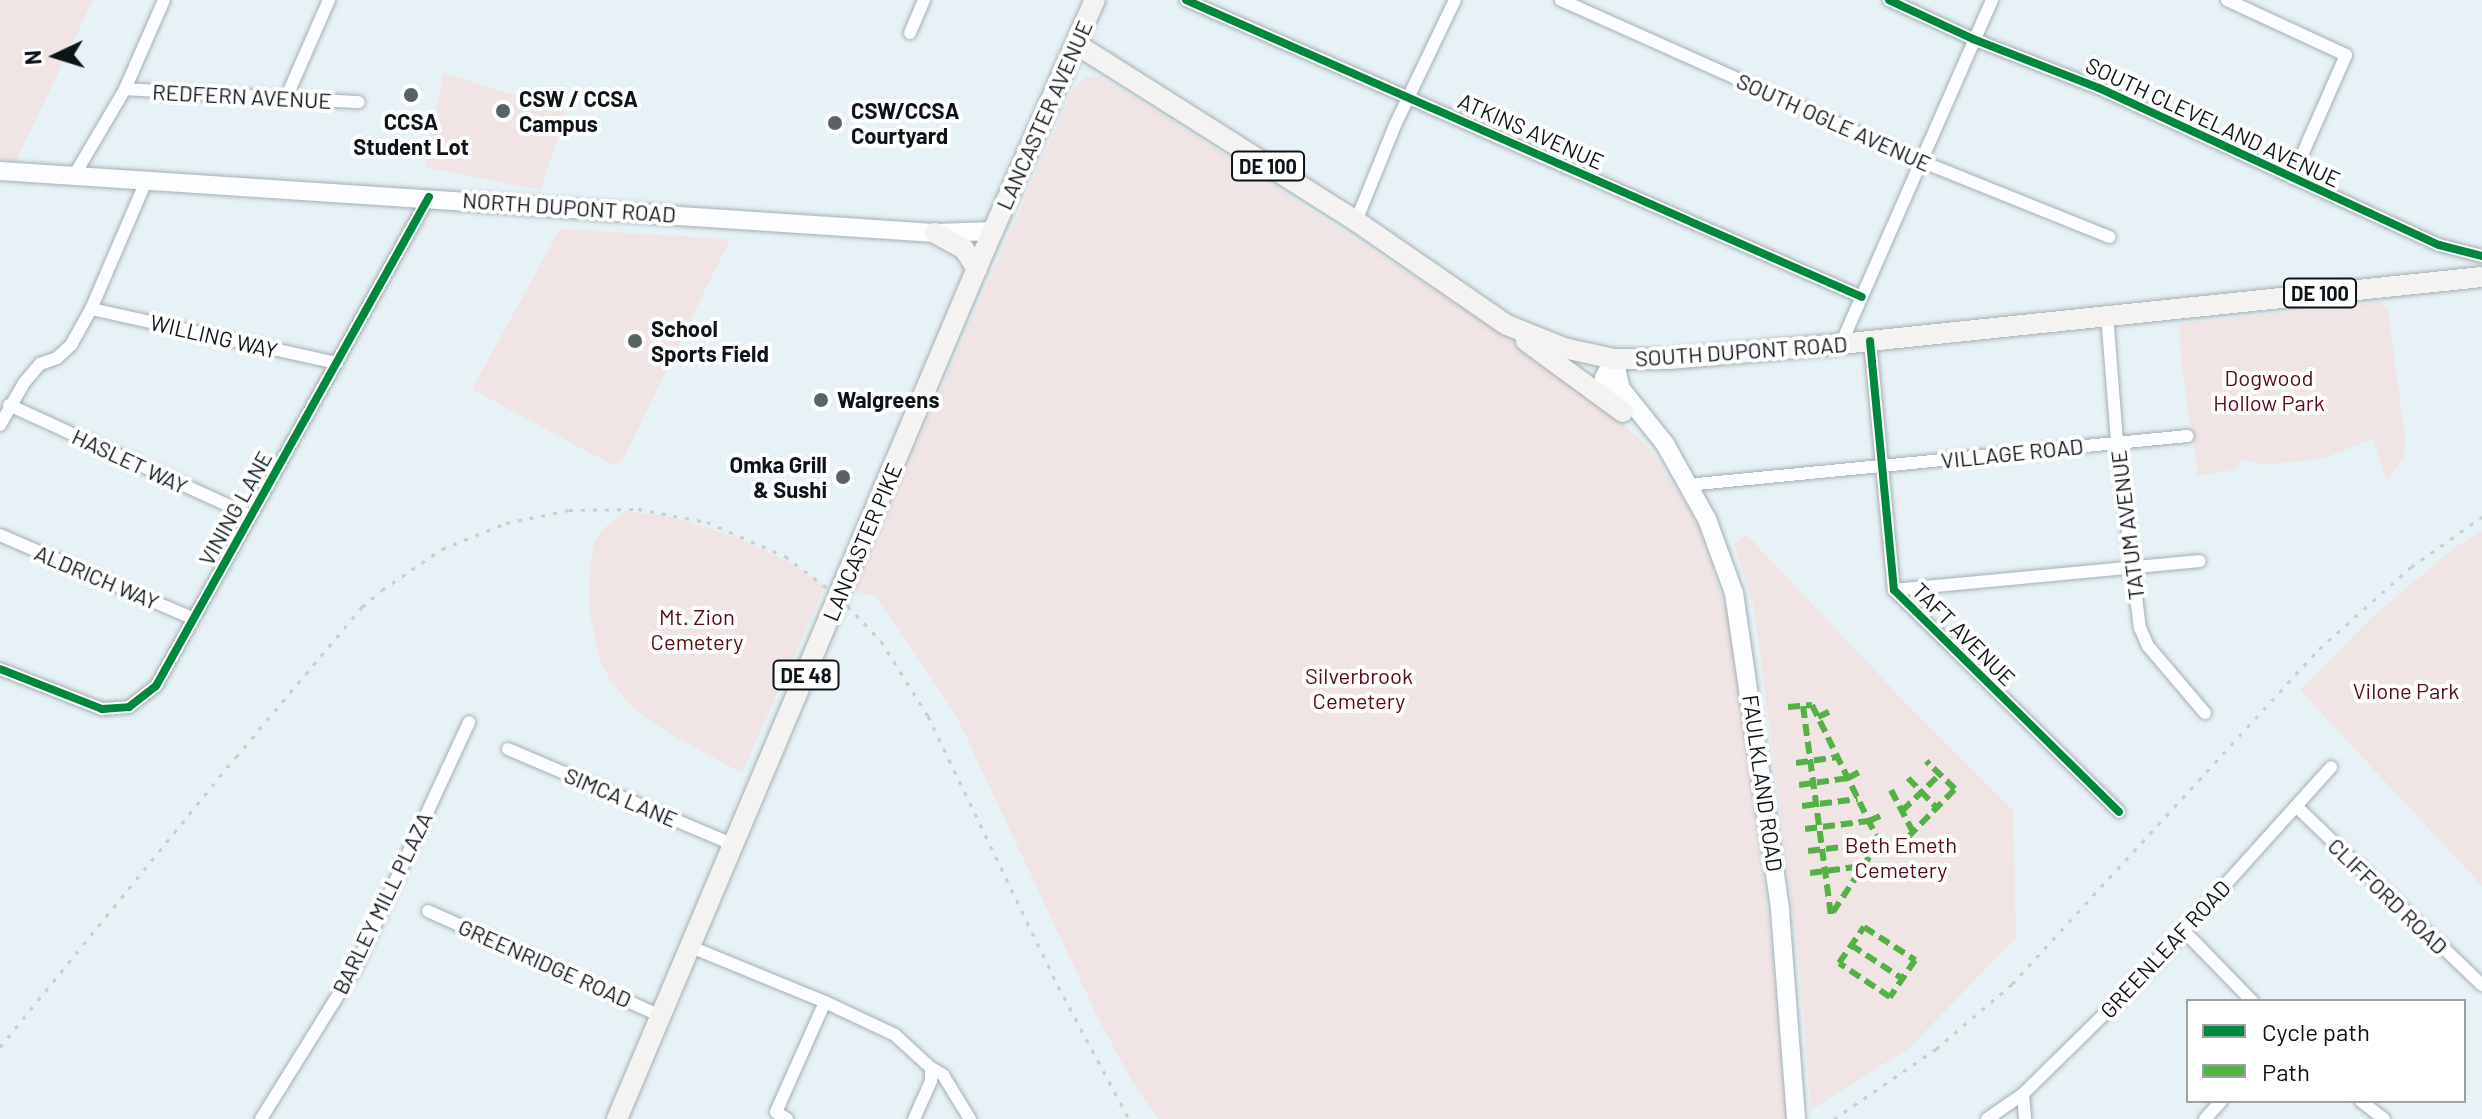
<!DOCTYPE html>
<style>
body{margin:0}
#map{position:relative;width:2482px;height:1119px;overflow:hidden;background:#e6f2f6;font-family:Barlow,sans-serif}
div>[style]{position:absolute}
.green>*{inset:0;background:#f1e4e4}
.roads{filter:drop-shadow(0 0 2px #a6afb2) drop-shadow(0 0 2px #a6afb2)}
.street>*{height:12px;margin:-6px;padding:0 6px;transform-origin:6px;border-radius:6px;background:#fbfdfe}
.secondary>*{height:18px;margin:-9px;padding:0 9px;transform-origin:9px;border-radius:9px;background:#fbfdfe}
.primary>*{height:20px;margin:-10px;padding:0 10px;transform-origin:10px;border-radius:10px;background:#f5f2f2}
.rail>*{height:3px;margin-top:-1.5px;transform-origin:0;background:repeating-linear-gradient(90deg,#c9cdce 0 4px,transparent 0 12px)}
.quiet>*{height:6px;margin-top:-3px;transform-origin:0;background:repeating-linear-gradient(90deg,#54b145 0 12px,transparent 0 18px)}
.cycleway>*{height:8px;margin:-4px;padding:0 4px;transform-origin:4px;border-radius:4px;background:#00873e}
.dots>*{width:22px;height:22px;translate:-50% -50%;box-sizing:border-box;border:4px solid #fff;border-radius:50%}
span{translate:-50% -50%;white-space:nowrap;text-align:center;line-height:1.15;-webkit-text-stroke:8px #fff;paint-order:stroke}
.shield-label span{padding:2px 6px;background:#fff;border:2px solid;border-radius:6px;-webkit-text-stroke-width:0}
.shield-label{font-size:20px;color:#0d1417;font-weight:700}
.street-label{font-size:22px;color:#0d1417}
.poi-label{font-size:22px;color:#0d1417;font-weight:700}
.left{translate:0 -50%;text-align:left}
.right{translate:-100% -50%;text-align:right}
.park-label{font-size:22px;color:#590a10}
.legend{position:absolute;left:2186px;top:999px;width:280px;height:104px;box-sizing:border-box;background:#fff;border:2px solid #9ea1a2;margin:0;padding:10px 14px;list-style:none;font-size:24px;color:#0d1417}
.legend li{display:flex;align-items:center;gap:16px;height:40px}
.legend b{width:40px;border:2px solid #9ea1a2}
.north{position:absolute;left:16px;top:16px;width:80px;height:80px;-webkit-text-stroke:6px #fff;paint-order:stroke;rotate:266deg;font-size:22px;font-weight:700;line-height:32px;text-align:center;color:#0d1417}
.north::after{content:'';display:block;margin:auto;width:28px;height:36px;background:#0d1417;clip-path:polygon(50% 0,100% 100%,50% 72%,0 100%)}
</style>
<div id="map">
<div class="green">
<div style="clip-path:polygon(0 0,93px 0,16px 161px,0 160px)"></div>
<div style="clip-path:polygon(444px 73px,567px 112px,540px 190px,425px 167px)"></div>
<div style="clip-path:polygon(1087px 77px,1099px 77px,1164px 116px,1576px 381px,1647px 446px,1693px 514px,1709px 553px,1730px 624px,1772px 948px,1786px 1119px,1159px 1119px,1134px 1085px,1099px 1020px,956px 715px,877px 597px,853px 591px,1073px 88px)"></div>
<div style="clip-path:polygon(560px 229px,730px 239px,623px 460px,612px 465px,472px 389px)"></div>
<div style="clip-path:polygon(2379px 302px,2388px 308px,2405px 438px,2404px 458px,2387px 481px,2373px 439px,2321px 459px,2266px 465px,2241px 459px,2235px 470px,2198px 476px,2182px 369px,2179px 324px)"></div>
<div style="clip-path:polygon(625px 511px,672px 517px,741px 539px,793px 564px,825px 586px,742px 773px,672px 735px,633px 708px,610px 680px,600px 661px,589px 610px,590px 564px,595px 542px,603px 529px)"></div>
<div style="clip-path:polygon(2482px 531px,2482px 886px,2300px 690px,2371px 618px,2455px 547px)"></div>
<div style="clip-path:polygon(1747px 535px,1900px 697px,2013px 810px,2016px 938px,1909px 1048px,1811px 1110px,1798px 952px,1760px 653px,1753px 604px,1734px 543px)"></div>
</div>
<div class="roads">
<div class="street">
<div style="left:1186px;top:0;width:738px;rotate:23.72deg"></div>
<div style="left:1561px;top:0;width:397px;rotate:24.1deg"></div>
<div style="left:1923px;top:162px;width:201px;rotate:21.9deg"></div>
<div style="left:1889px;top:0;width:93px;rotate:24.9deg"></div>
<div style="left:1973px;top:39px;width:135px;rotate:21.3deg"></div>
<div style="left:2099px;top:88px;width:374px;rotate:24.8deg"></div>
<div style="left:2439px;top:245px;width:44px;rotate:14.3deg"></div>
<div style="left:2227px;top:0;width:131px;rotate:24.8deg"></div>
<div style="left:2346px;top:55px;width:134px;rotate:113.7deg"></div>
<div style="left:910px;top:33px;width:36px;rotate:-67deg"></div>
<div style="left:125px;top:89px;width:234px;rotate:3.2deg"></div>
<div style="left:286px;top:98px;width:107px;rotate:-66.3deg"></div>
<div style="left:75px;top:174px;width:99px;rotate:-59.5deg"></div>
<div style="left:125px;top:89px;width:97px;rotate:-66.3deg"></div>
<div style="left:1356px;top:221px;width:106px;rotate:-67.8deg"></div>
<div style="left:1396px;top:123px;width:136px;rotate:-64.4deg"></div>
<div style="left:91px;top:309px;width:252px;rotate:12.4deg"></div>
<div style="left:2107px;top:314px;width:128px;rotate:85.5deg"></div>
<div style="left:2117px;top:442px;width:187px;rotate:83deg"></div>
<div style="left:2140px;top:628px;width:20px;rotate:66deg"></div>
<div style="left:2148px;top:646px;width:88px;rotate:49.6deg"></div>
<div style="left:1870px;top:341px;width:250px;rotate:84.5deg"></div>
<div style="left:1894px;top:590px;width:316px;rotate:44.6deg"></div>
<div style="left:1841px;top:344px;width:376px;rotate:-66.3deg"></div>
<div style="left:9px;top:405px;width:266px;rotate:24.6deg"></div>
<div style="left:0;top:425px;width:48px;rotate:-60.3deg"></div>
<div style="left:24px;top:383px;width:25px;rotate:-50deg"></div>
<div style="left:40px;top:364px;width:18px;rotate:-19deg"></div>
<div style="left:57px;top:358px;width:19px;rotate:-43deg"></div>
<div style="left:71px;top:345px;width:41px;rotate:-60.9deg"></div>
<div style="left:91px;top:309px;width:142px;rotate:-66.7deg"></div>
<div style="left:1687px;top:485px;width:503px;rotate:-5.59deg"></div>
<div style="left:0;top:535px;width:211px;rotate:23.4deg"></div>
<div style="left:1894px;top:590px;width:307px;rotate:-5.4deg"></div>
<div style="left:0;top:669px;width:110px;rotate:21.4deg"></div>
<div style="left:102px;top:709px;width:27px;rotate:-4deg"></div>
<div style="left:129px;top:707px;width:34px;rotate:-38deg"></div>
<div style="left:156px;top:686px;width:560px;rotate:-60.83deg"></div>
<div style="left:508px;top:749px;width:246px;rotate:23deg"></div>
<div style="left:2296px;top:806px;width:258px;rotate:43.9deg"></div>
<div style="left:428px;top:911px;width:256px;rotate:24.3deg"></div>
<div style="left:2184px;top:931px;width:98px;rotate:45.8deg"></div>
<div style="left:691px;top:947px;width:145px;rotate:22.3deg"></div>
<div style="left:931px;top:1068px;width:14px;rotate:30deg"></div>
<div style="left:943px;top:1075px;width:52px;rotate:58.5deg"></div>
<div style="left:2023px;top:1094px;width:25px;rotate:85deg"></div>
<div style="left:2361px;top:1101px;width:29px;rotate:38deg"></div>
<div style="left:261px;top:1119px;width:178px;rotate:-58.1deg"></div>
<div style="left:355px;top:968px;width:271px;rotate:-65.1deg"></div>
<div style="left:787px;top:1119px;width:13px;rotate:-148deg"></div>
<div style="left:776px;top:1112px;width:120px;rotate:-66deg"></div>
<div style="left:825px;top:1002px;width:77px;rotate:25.2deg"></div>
<div style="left:895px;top:1035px;width:49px;rotate:42.5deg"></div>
<div style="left:931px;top:1068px;width:13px;rotate:90deg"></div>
<div style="left:931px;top:1081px;width:42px;rotate:114.1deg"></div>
<div style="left:1987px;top:1119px;width:44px;rotate:-34.8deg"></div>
<div style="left:2023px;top:1094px;width:168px;rotate:-44.5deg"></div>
<div style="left:2143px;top:976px;width:281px;rotate:-48deg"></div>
<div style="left:2205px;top:1119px;width:24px;rotate:-48deg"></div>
</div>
<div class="secondary">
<div style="left:0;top:171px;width:937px;rotate:3.79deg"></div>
<div style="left:935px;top:233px;width:59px;rotate:-1.9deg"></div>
<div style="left:1614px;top:359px;width:31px;rotate:77deg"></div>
<div style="left:1621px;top:389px;width:70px;rotate:51.3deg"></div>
<div style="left:1665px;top:444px;width:86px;rotate:60.8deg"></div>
<div style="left:1707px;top:519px;width:79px;rotate:70deg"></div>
<div style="left:1734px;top:593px;width:320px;rotate:81.7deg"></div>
<div style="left:1780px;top:910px;width:210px;rotate:85.6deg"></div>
<div style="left:1614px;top:359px;width:21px;rotate:118deg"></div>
<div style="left:1604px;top:378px;width:31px;rotate:63deg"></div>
</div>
<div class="primary">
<div style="left:1076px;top:44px;width:331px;rotate:32.3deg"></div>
<div style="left:1356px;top:221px;width:183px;rotate:34.6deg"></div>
<div style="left:1507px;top:325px;width:61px;rotate:22deg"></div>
<div style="left:1564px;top:348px;width:51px;rotate:12.4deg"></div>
<div style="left:1614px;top:359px;width:55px"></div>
<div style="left:1669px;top:359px;width:173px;rotate:-5deg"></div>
<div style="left:1841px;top:344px;width:644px;rotate:-5.97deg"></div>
<div style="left:935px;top:233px;width:33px;rotate:29deg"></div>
<div style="left:964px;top:249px;width:24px;rotate:57deg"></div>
<div style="left:1526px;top:341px;width:120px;rotate:36.2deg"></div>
<div style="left:617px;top:1119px;width:945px;rotate:-67.07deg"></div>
<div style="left:985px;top:249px;width:272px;rotate:-66.2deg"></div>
</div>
</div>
<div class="rail">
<div style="left:0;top:1047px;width:374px;rotate:-50.9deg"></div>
<div style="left:236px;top:757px;width:196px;rotate:-50deg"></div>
<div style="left:362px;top:607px;width:26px;rotate:-40deg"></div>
<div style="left:382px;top:590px;width:73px;rotate:-34.3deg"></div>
<div style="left:442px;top:549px;width:69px;rotate:-22.1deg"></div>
<div style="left:506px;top:523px;width:64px;rotate:-11.7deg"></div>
<div style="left:569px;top:510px;width:69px;rotate:-0.8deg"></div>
<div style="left:638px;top:509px;width:70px;rotate:10.7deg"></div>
<div style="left:707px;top:522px;width:85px;rotate:23.6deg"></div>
<div style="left:785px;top:556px;width:68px;rotate:37.2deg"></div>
<div style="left:839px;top:597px;width:61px;rotate:46.3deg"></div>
<div style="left:881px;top:641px;width:89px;rotate:57.9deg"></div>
<div style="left:928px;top:716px;width:300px;rotate:64.3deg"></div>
<div style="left:1058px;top:986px;width:151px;rotate:61.9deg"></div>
<div style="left:1834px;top:1119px;width:124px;rotate:-34.5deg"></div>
<div style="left:1936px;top:1049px;width:100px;rotate:-40.5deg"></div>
<div style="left:2012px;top:984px;width:454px;rotate:-47.5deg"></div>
<div style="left:2319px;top:649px;width:123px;rotate:-41.7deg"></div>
<div style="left:2411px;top:567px;width:87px;rotate:-35.2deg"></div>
</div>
<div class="quiet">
<div style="left:1803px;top:706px;width:211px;rotate:82.4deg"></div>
<div style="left:1788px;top:707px;width:24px;rotate:-5deg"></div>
<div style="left:1812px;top:705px;width:153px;rotate:63.9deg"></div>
<div style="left:1879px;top:842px;width:87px;rotate:123.3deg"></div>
<div style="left:1818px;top:717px;width:17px;rotate:-25deg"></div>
<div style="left:1796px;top:763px;width:42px;rotate:-8.1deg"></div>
<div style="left:1908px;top:778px;width:42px;rotate:46deg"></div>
<div style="left:1799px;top:785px;width:49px;rotate:-8.1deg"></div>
<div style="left:1848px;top:778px;width:17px;rotate:-28deg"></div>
<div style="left:1891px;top:790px;width:47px;rotate:62.4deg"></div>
<div style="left:1802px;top:806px;width:56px;rotate:-7.1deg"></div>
<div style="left:1902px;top:811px;width:53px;rotate:-44.2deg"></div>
<div style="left:1805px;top:829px;width:64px;rotate:-7.1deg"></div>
<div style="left:1869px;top:821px;width:17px;rotate:-24deg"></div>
<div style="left:1908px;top:837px;width:67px;rotate:-45.6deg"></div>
<div style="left:1955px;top:789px;width:40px;rotate:-136deg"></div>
<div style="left:1808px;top:851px;width:77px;rotate:-6.8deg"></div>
<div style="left:1810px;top:873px;width:53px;rotate:-7.5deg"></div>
<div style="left:1864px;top:927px;width:61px;rotate:32.9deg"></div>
<div style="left:1915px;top:960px;width:45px;rotate:124deg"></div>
<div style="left:1890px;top:997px;width:61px;rotate:-146.3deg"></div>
<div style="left:1839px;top:963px;width:44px;rotate:-55.2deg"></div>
<div style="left:1851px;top:945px;width:62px;rotate:33.2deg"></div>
</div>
<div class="cycleway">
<div style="left:1186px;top:0;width:738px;rotate:23.72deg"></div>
<div style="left:1889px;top:0;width:93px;rotate:24.9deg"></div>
<div style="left:1973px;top:39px;width:135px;rotate:21.3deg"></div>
<div style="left:2099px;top:88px;width:374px;rotate:24.8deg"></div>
<div style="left:2439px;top:245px;width:44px;rotate:14.3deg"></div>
<div style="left:1870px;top:341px;width:250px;rotate:84.5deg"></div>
<div style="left:1894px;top:590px;width:316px;rotate:44.6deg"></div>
<div style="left:0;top:669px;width:110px;rotate:21.4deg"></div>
<div style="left:102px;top:709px;width:27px;rotate:-4deg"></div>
<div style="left:129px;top:707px;width:34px;rotate:-38deg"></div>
<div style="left:156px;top:686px;width:560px;rotate:-60.83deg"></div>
</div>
<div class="dots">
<div style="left:411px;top:95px;background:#596265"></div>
<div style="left:503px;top:111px;background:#596265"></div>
<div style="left:835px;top:123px;background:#596265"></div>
<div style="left:635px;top:341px;background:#596265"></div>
<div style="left:821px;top:400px;background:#596265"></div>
<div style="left:843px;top:477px;background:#596265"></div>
</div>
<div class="shield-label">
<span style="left:1268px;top:166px">DE 100</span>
<span style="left:2320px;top:293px">DE 100</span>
<span style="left:806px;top:675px">DE 48</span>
</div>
<div class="street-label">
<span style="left:242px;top:96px;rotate:3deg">REDFERN AVENUE</span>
<span style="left:1044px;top:115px;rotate:-66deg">LANCASTER AVENUE</span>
<span style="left:1834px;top:122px;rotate:24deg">SOUTH OGLE AVENUE</span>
<span style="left:2213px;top:122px;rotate:25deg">SOUTH CLEVELAND AVENUE</span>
<span style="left:1531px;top:131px;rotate:24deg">ATKINS AVENUE</span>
<span style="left:569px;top:207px;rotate:4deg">NORTH DUPONT ROAD</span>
<span style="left:214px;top:336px;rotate:13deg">WILLING WAY</span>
<span style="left:1741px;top:351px;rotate:-4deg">SOUTH DUPONT ROAD</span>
<span style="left:2012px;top:453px;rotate:-6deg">VILLAGE ROAD</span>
<span style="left:130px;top:461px;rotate:25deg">HASLET WAY</span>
<span style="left:235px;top:508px;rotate:-61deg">VINING LANE</span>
<span style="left:2127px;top:525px;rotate:-97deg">TATUM AVENUE</span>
<span style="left:862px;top:542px;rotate:-67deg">LANCASTER PIKE</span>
<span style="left:97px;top:577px;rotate:23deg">ALDRICH WAY</span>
<span style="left:1964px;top:634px;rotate:45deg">TAFT AVENUE</span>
<span style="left:1763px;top:783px;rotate:82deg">FAULKLAND ROAD</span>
<span style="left:621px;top:797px;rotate:23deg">SIMCA LANE</span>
<span style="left:2388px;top:896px;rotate:44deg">CLIFFORD ROAD</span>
<span style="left:382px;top:903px;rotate:-64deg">BARLEY MILL PLAZA</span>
<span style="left:2165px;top:949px;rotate:-47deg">GREENLEAF ROAD</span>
<span style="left:545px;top:963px;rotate:24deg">GREENRIDGE ROAD</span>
</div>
<div class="poi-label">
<span class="left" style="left:519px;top:111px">CSW / CCSA<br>Campus</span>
<span class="left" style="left:851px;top:123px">CSW/CCSA<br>Courtyard</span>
<span style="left:411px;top:134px">CCSA<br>Student Lot</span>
<span class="left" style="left:651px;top:341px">School<br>Sports Field</span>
<span class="left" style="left:837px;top:400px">Walgreens</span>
<span class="right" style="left:827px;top:477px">Omka Grill<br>&amp; Sushi</span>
</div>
<div class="park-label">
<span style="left:2269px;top:390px">Dogwood<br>Hollow Park</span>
<span style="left:697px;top:629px">Mt. Zion<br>Cemetery</span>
<span style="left:1359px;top:688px">Silverbrook<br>Cemetery</span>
<span style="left:2406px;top:691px">Vilone Park</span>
<span style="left:1901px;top:857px">Beth Emeth<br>Cemetery</span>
</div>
<ul class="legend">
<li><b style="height:10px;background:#00873e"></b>Cycle path</li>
<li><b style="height:10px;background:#54b145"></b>Path</li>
</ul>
<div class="north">N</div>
</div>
